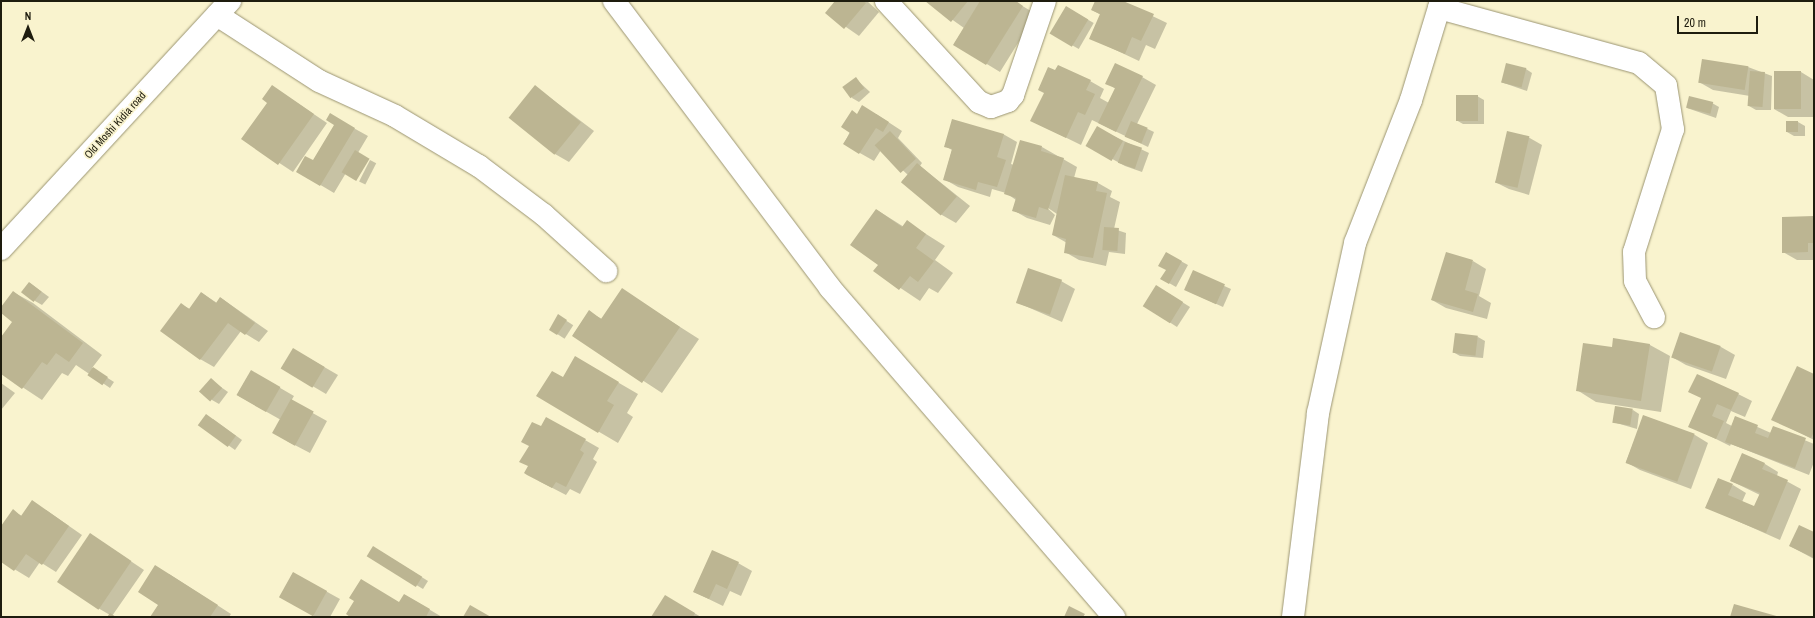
<!DOCTYPE html>
<style>
body{margin:0}
#map{position:relative;width:1815px;height:618px;overflow:hidden;background:#f9f3ce;font-family:"Archivo Narrow",sans-serif}
div>[style]{position:absolute}
.shadow>*{inset:0;background:#0003;transform-origin:0 0}
.building>*{inset:0;background:#bcb592;transform-origin:0 0}
.roads{filter:drop-shadow(0 0 1px #9a9472) drop-shadow(0 0 1px #9a9472)}
.minor>*{height:22px;margin:-11px;padding:0 11px;transform-origin:11px;border-radius:11px;background:#fff}
.tertiary>*{height:22px;margin:-11px;padding:0 11px;transform-origin:11px;border-radius:11px;background:#fff}
span{translate:-50% -50%;white-space:nowrap;text-align:center;line-height:1.15;-webkit-text-stroke:3.5px #f9f3ce;paint-order:stroke}
.street-label{font-size:11px;color:#1e1c0e}
.frame{position:absolute;inset:0;border:2px solid #1e1c0e;pointer-events:none}
.north{position:absolute;left:8px;top:8px;width:40px;height:40px;-webkit-text-stroke:3px #f9f3ce;paint-order:stroke;rotate:0deg;font-size:11px;font-weight:700;line-height:16px;text-align:center;color:#1e1c0e}
.north::after{content:'';display:block;margin:auto;width:14px;height:18px;background:#1e1c0e;clip-path:polygon(50% 0,100% 100%,50% 72%,0 100%)}
.scale{position:absolute;left:1677px;top:16px;width:81px;height:18px;box-sizing:border-box;border:2px solid #1e1c0e;border-top:0;padding-left:5px;font-size:12px;line-height:14px;white-space:nowrap;color:#1e1c0e;-webkit-text-stroke:3px #f9f3ce;paint-order:stroke}
</style>
<div id="map">
<div class="shadow">
<div style="clip-path:polygon(836px 1px,867px 1px,879px 12px,859px 36px,826px 13px)"></div>
<div style="clip-path:polygon(926px 1px,1014px 1px,1036px 14px,1000px 72px,954px 44px,964px 28px)"></div>
<div style="clip-path:polygon(1096px 1px,1121px 1px,1167px 23px,1155px 49px,1146px 45px,1139px 61px,1090px 38px,1101px 15px,1092px 10px)"></div>
<div style="left:1066px;top:7px;width:32px;height:30px;rotate:30deg"></div>
<div style="clip-path:polygon(1703px 60px,1748px 67px,1772px 76px,1771px 110px,1756px 110px,1749px 106px,1750px 96px,1713px 90px,1699px 82px)"></div>
<div style="clip-path:polygon(1526px 69px,1532px 73px,1527px 91px,1501px 82px)"></div>
<div style="clip-path:polygon(1801px 72px,1814px 80px,1814px 117px,1788px 117px,1774px 109px)"></div>
<div style="clip-path:polygon(1142px 77px,1156px 85px,1137px 124px,1154px 132px,1148px 147px,1092px 120px,1081px 145px,1032px 121px,1090px 81px,1104px 89px,1100px 98px,1109px 103px,1116px 89px,1107px 83px)"></div>
<div style="clip-path:polygon(856px 79px,870px 92px,859px 102px,852px 98px)"></div>
<div style="clip-path:polygon(272px 86px,327px 123px,293px 172px,243px 139px,268px 103px)"></div>
<div style="clip-path:polygon(536px 87px,594px 131px,569px 162px,555px 154px)"></div>
<div style="clip-path:polygon(1477px 96px,1484px 100px,1484px 124px,1463px 124px,1456px 120px)"></div>
<div style="clip-path:polygon(1712px 103px,1719px 107px,1716px 118px,1687px 108px)"></div>
<div style="clip-path:polygon(876px 114px,902px 131px,898px 138px,922px 163px,920px 166px,970px 206px,956px 223px,942px 215px,902px 181px,908px 175px,881px 150px,874px 161px,844px 144px,858px 115px)"></div>
<div style="clip-path:polygon(330px 115px,368px 136px,334px 193px,297px 171px,314px 161px,335px 125px)"></div>
<div style="clip-path:polygon(1798px 122px,1805px 126px,1805px 136px,1794px 136px,1787px 132px)"></div>
<div style="clip-path:polygon(1097px 128px,1149px 153px,1142px 172px,1125px 166px,1087px 145px)"></div>
<div style="clip-path:polygon(1003px 134px,1017px 142px,1011px 164px,1014px 165px,1042px 147px,1077px 167px,1074px 178px,1098px 183px,1112px 191px,1110px 197px,1120px 202px,1114px 229px,1126px 233px,1125px 254px,1109px 252px,1106px 266px,1079px 260px,1065px 252px,1067px 243px,1053px 235px,1057px 214px,1045px 206px,1055px 215px,1050px 225px,1027px 218px,1013px 210px,1016px 200px,1006px 193px,992px 189px,990px 197px,958px 187px,944px 179px,952px 150px,945px 146px)"></div>
<div style="clip-path:polygon(1528px 137px,1542px 145px,1529px 195px,1509px 189px,1495px 182px)"></div>
<div style="left:370px;top:160px;width:7px;height:24px;rotate:27deg"></div>
<div style="clip-path:polygon(877px 210px,904px 227px,907px 222px,945px 246px,935px 260px,953px 273px,938px 293px,929px 288px,920px 301px,875px 271px,879px 265px)"></div>
<div style="clip-path:polygon(1814px 217px,1814px 260px,1797px 260px,1783px 252px)"></div>
<div style="clip-path:polygon(1166px 253px,1188px 265px,1176px 287px,1162px 279px,1167px 270px)"></div>
<div style="clip-path:polygon(1473px 261px,1486px 269px,1479px 296px,1491px 303px,1487px 319px,1446px 308px,1432px 300px)"></div>
<div style="clip-path:polygon(1193px 272px,1231px 289px,1223px 307px,1192px 293px)"></div>
<div style="clip-path:polygon(1061px 281px,1075px 289px,1062px 322px,1016px 302px)"></div>
<div style="clip-path:polygon(30px 283px,49px 297px,42px 305px,35px 301px)"></div>
<div style="clip-path:polygon(622px 290px,699px 339px,662px 393px,573px 335px,589px 312px,602px 319px)"></div>
<div style="clip-path:polygon(1163px 290px,1190px 307px,1177px 327px,1144px 306px)"></div>
<div style="clip-path:polygon(13px 292px,33px 303px,102px 355px,92px 368px,114px 382px,110px 388px,76px 365px,68px 376px,62px 373px,42px 400px,1px 373px,1px 338px,14px 321px,1px 312px,1px 308px)"></div>
<div style="clip-path:polygon(202px 293px,217px 303px,221px 298px,268px 331px,259px 342px,241px 331px,214px 367px,200px 359px,182px 305px,190px 309px)"></div>
<div style="left:559px;top:316px;width:17px;height:16px;rotate:33deg"></div>
<div style="clip-path:polygon(1681px 333px,1721px 347px,1735px 355px,1726px 379px,1686px 365px,1672px 357px)"></div>
<div style="clip-path:polygon(1478px 337px,1485px 341px,1483px 358px,1460px 356px,1453px 352px)"></div>
<div style="clip-path:polygon(1614px 339px,1650px 345px,1670px 356px,1661px 412px,1596px 402px,1577px 390px,1613px 348px)"></div>
<div style="clip-path:polygon(307px 357px,338px 375px,326px 394px,282px 368px)"></div>
<div style="clip-path:polygon(576px 358px,638px 394px,627px 413px,633px 417px,618px 443px,538px 396px,563px 378px)"></div>
<div style="clip-path:polygon(251px 371px,294px 396px,291px 401px,327px 421px,310px 453px,287px 441px,281px 420px,237px 395px)"></div>
<div style="clip-path:polygon(1814px 375px,1814px 440px,1772px 419px)"></div>
<div style="clip-path:polygon(211px 380px,228px 392px,219px 404px,212px 400px)"></div>
<div style="clip-path:polygon(1px 383px,15px 393px,1px 410px)"></div>
<div style="clip-path:polygon(1738px 394px,1752px 401px,1745px 417px,1731px 411px,1726px 423px,1732px 426px,1735px 417px,1771px 433px,1773px 427px,1814px 444px,1814px 462px,1809px 475px,1731px 444px,1730px 446px,1690px 426px,1702px 399px)"></div>
<div style="clip-path:polygon(1633px 410px,1639px 414px,1637px 429px,1613px 422px)"></div>
<div style="clip-path:polygon(1644px 416px,1695px 435px,1708px 443px,1691px 489px,1640px 470px,1626px 462px)"></div>
<div style="clip-path:polygon(213px 419px,242px 440px,235px 450px,200px 425px)"></div>
<div style="clip-path:polygon(541px 428px,585px 440px,599px 448px,593px 459px,597px 462px,580px 494px,570px 489px,566px 495px,539px 481px,529px 466px,530px 445px)"></div>
<div style="clip-path:polygon(1742px 455px,1765px 464px,1778px 472px,1777px 476px,1801px 489px,1780px 540px,1706px 507px,1733px 485px,1746px 493px,1742px 502px,1755px 508px,1760px 495px,1731px 481px)"></div>
<div style="clip-path:polygon(46px 510px,82px 535px,56px 572px,40px 562px,29px 578px,1px 561px,1px 528px,13px 511px,22px 516px)"></div>
<div style="clip-path:polygon(90px 534px,144px 570px,112px 616px,114px 617px,108px 617px,110px 615px,98px 608px)"></div>
<div style="clip-path:polygon(1814px 534px,1814px 559px,1790px 546px)"></div>
<div style="clip-path:polygon(380px 551px,428px 581px,423px 589px,368px 556px)"></div>
<div style="clip-path:polygon(738px 563px,752px 571px,741px 596px,730px 591px,723px 606px,694px 592px)"></div>
<div style="clip-path:polygon(293px 573px,340px 599px,330px 617px,316px 617px,280px 597px)"></div>
<div style="clip-path:polygon(169px 574px,231px 614px,229px 617px,151px 617px,159px 604px)"></div>
<div style="clip-path:polygon(405px 595px,442px 617px,352px 617px,400px 603px)"></div>
<div style="clip-path:polygon(679px 604px,701px 617px,652px 617px)"></div>
</div>
<div class="building">
<div style="clip-path:polygon(835px 1px,863px 1px,866px 3px,844px 29px,825px 13px)"></div>
<div style="clip-path:polygon(925px 1px,968px 1px,951px 22px)"></div>
<div style="clip-path:polygon(980px 1px,1016px 1px,1023px 6px,986px 65px,953px 45px)"></div>
<div style="clip-path:polygon(1095px 1px,1123px 1px,1154px 14px,1141px 41px,1132px 37px,1125px 54px,1089px 39px,1100px 14px,1091px 10px)"></div>
<div style="left:1066px;top:6px;width:26px;height:32px;rotate:31deg"></div>
<div style="left:1702px;top:59px;width:47px;height:24px;rotate:9deg"></div>
<div style="clip-path:polygon(1115px 63px,1143px 76px,1116px 132px,1098px 123px,1115px 88px,1105px 84px)"></div>
<div style="left:1506px;top:63px;width:21px;height:20px;rotate:14deg"></div>
<div style="clip-path:polygon(1058px 65px,1091px 80px,1086px 90px,1095px 94px,1085px 115px,1078px 112px,1066px 138px,1030px 121px,1044px 93px,1038px 90px,1048px 67px,1055px 70px)"></div>
<div style="left:1750px;top:71px;width:15px;height:35px;rotate:4deg"></div>
<div style="left:1774px;top:71px;width:27px;height:38px"></div>
<div style="left:856px;top:77px;width:14px;height:17px;rotate:54deg"></div>
<div style="clip-path:polygon(272px 85px,314px 114px,278px 165px,241px 139px,267px 103px,262px 99px)"></div>
<div style="left:535px;top:85px;width:59px;height:42px;rotate:39deg"></div>
<div style="left:1456px;top:95px;width:22px;height:26px"></div>
<div style="left:1689px;top:96px;width:25px;height:12px;rotate:14deg"></div>
<div style="clip-path:polygon(862px 105px,889px 122px,883px 132px,876px 128px,859px 154px,843px 144px,850px 133px,841px 127px,852px 110px,857px 114px)"></div>
<div style="clip-path:polygon(330px 113px,355px 128px,320px 186px,296px 172px,305px 156px,313px 160px,334px 125px,326px 120px)"></div>
<div style="clip-path:polygon(952px 119px,1004px 134px,997px 157px,1006px 160px,997px 187px,978px 182px,976px 190px,943px 180px,952px 149px,944px 147px)"></div>
<div style="left:1131px;top:121px;width:18px;height:17px;rotate:22deg"></div>
<div style="left:1786px;top:121px;width:12px;height:11px"></div>
<div style="left:1097px;top:126px;width:30px;height:23px;rotate:30deg"></div>
<div style="left:890px;top:131px;width:38px;height:21px;rotate:47deg"></div>
<div style="left:1507px;top:131px;width:23px;height:53px;rotate:13deg"></div>
<div style="clip-path:polygon(1020px 140px,1042px 146px,1041px 151px,1064px 158px,1048px 210px,1039px 207px,1036px 218px,1012px 211px,1016px 198px,1004px 194px)"></div>
<div style="left:1125px;top:142px;width:18px;height:22px;rotate:19deg"></div>
<div style="left:355px;top:150px;width:17px;height:26px;rotate:31deg"></div>
<div style="left:917px;top:163px;width:52px;height:25px;rotate:40deg"></div>
<div style="clip-path:polygon(1065px 175px,1098px 182px,1096px 191px,1107px 193px,1093px 258px,1064px 253px,1066px 239px,1052px 235px)"></div>
<div style="clip-path:polygon(876px 209px,902px 227px,907px 220px,926px 234px,916px 248px,934px 261px,918px 282px,910px 276px,899px 290px,873px 271px,878px 265px,850px 245px)"></div>
<div style="clip-path:polygon(1814px 216px,1814px 243px,1808px 243px,1808px 252px,1782px 253px,1782px 217px)"></div>
<div style="left:1104px;top:227px;width:15px;height:23px;rotate:4deg"></div>
<div style="clip-path:polygon(1166px 252px,1182px 261px,1169px 284px,1160px 279px,1166px 270px,1158px 266px)"></div>
<div style="clip-path:polygon(1446px 252px,1473px 260px,1465px 290px,1478px 294px,1473px 312px,1431px 300px)"></div>
<div style="left:1028px;top:268px;width:36px;height:37px;rotate:19deg"></div>
<div style="left:1193px;top:270px;width:35px;height:22px;rotate:24deg"></div>
<div style="left:29px;top:282px;width:16px;height:13px;rotate:38deg"></div>
<div style="left:1156px;top:285px;width:32px;height:25px;rotate:32deg"></div>
<div style="clip-path:polygon(622px 288px,680px 327px,642px 383px,572px 336px,589px 310px,601px 319px)"></div>
<div style="clip-path:polygon(13px 291px,83px 343px,69px 362px,56px 353px,47px 365px,42px 362px,22px 389px,1px 374px,1px 337px,12px 322px,1px 313px,1px 307px)"></div>
<div style="clip-path:polygon(201px 292px,216px 303px,220px 297px,255px 323px,245px 335px,228px 323px,200px 360px,160px 331px,181px 303px,189px 309px)"></div>
<div style="clip-path:polygon(558px 314px,567px 320px,557px 335px,549px 330px)"></div>
<div style="left:1680px;top:332px;width:43px;height:27px;rotate:19deg"></div>
<div style="left:1455px;top:333px;width:23px;height:20px;rotate:7deg"></div>
<div style="clip-path:polygon(1613px 338px,1650px 344px,1641px 401px,1576px 391px,1583px 343px,1612px 347px)"></div>
<div style="left:293px;top:348px;width:37px;height:24px;rotate:31deg"></div>
<div style="clip-path:polygon(575px 356px,619px 382px,607px 401px,614px 405px,598px 433px,536px 396px,552px 371px,563px 377px)"></div>
<div style="clip-path:polygon(1797px 366px,1814px 374px,1814px 432px,1811px 438px,1771px 420px)"></div>
<div style="left:93px;top:367px;width:18px;height:10px;rotate:34deg"></div>
<div style="left:251px;top:370px;width:34px;height:29px;rotate:30deg"></div>
<div style="clip-path:polygon(1697px 374px,1739px 393px,1731px 410px,1717px 404px,1712px 416px,1724px 421px,1716px 439px,1688px 427px,1701px 398px,1688px 392px)"></div>
<div style="left:211px;top:378px;width:15px;height:18px;rotate:42deg"></div>
<div style="left:291px;top:399px;width:26px;height:39px;rotate:29deg"></div>
<div style="left:1615px;top:406px;width:18px;height:17px;rotate:9deg"></div>
<div style="left:206px;top:414px;width:37px;height:14px;rotate:36deg"></div>
<div style="left:1643px;top:415px;width:55px;height:51px;rotate:20deg"></div>
<div style="clip-path:polygon(1735px 416px,1758px 425px,1755px 433px,1768px 438px,1773px 426px,1806px 438px,1795px 468px,1725px 442px)"></div>
<div style="clip-path:polygon(546px 417px,586px 439px,580px 450px,584px 453px,566px 487px,556px 482px,552px 488px,527px 475px,524px 473px,528px 466px,519px 462px,529px 446px,521px 442px,532px 422px,541px 426px)"></div>
<div style="clip-path:polygon(1742px 453px,1765px 463px,1762px 469px,1788px 480px,1766px 533px,1705px 508px,1718px 478px,1733px 484px,1728px 495px,1754px 506px,1760px 493px,1730px 481px)"></div>
<div style="clip-path:polygon(32px 500px,69px 526px,42px 565px,26px 554px,14px 571px,1px 562px,1px 526px,13px 509px,21px 516px)"></div>
<div style="clip-path:polygon(1799px 525px,1814px 532px,1814px 558px,1789px 546px)"></div>
<div style="left:90px;top:533px;width:50px;height:59px;rotate:34deg"></div>
<div style="left:373px;top:546px;width:58px;height:12px;rotate:32deg"></div>
<div style="clip-path:polygon(712px 550px,739px 562px,727px 589px,716px 584px,709px 599px,693px 592px)"></div>
<div style="clip-path:polygon(155px 565px,218px 605px,210px 617px,150px 617px,158px 605px,138px 592px)"></div>
<div style="left:293px;top:572px;width:39px;height:29px;rotate:29deg"></div>
<div style="clip-path:polygon(361px 579px,399px 602px,404px 594px,430px 609px,426px 617px,350px 617px,346px 614px,354px 601px,349px 598px)"></div>
<div style="clip-path:polygon(665px 595px,695px 613px,693px 617px,651px 617px)"></div>
<div style="clip-path:polygon(1734px 604px,1780px 617px,1730px 617px)"></div>
<div style="clip-path:polygon(470px 605px,491px 617px,463px 617px)"></div>
<div style="clip-path:polygon(1069px 606px,1085px 614px,1083px 617px,1064px 617px)"></div>
<div style="clip-path:polygon(110px 613px,116px 617px,107px 617px)"></div>
</div>
<div class="roads">
<div class="minor">
<div style="left:614px;top:1px;width:359px;rotate:53deg"></div>
<div style="left:830px;top:288px;width:435px;rotate:49.2deg"></div>
<div style="left:886px;top:1px;width:137px;rotate:47.4deg"></div>
<div style="left:979px;top:102px;width:13px;rotate:23deg"></div>
<div style="left:991px;top:107px;width:18px;rotate:-19deg"></div>
<div style="left:1008px;top:101px;width:8px;rotate:-50deg"></div>
<div style="left:1013px;top:95px;width:99px;rotate:-71.2deg"></div>
<div style="left:1439px;top:8px;width:207px;rotate:15.4deg"></div>
<div style="left:1639px;top:63px;width:35px;rotate:40deg"></div>
<div style="left:1666px;top:86px;width:44px;rotate:80.8deg"></div>
<div style="left:1673px;top:129px;width:129px;rotate:107.6deg"></div>
<div style="left:1634px;top:252px;width:29px;rotate:88deg"></div>
<div style="left:1635px;top:281px;width:41px;rotate:62.2deg"></div>
<div style="left:217px;top:15px;width:121px;rotate:32.9deg"></div>
<div style="left:319px;top:81px;width:84px;rotate:24.7deg"></div>
<div style="left:395px;top:116px;width:98px;rotate:30.8deg"></div>
<div style="left:479px;top:166px;width:81px;rotate:37deg"></div>
<div style="left:544px;top:215px;width:84px;rotate:42.1deg"></div>
<div style="left:1293px;top:617px;width:206px;rotate:-83deg"></div>
<div style="left:1318px;top:413px;width:174px;rotate:-77.7deg"></div>
<div style="left:1355px;top:243px;width:154px;rotate:-68.6deg"></div>
<div style="left:1411px;top:100px;width:103px;rotate:-73.1deg"></div>
</div>
<div class="tertiary">
<div style="left:1px;top:249px;width:338px;rotate:-47.3deg"></div>
</div>
</div>
<div class="street-label">
<span style="left:115px;top:125px;rotate:-48deg">Old Moshi Kidia road</span>
</div>
<div class="frame"></div>
<div class="north">N</div>
<div class="scale">20 m</div>
</div>
